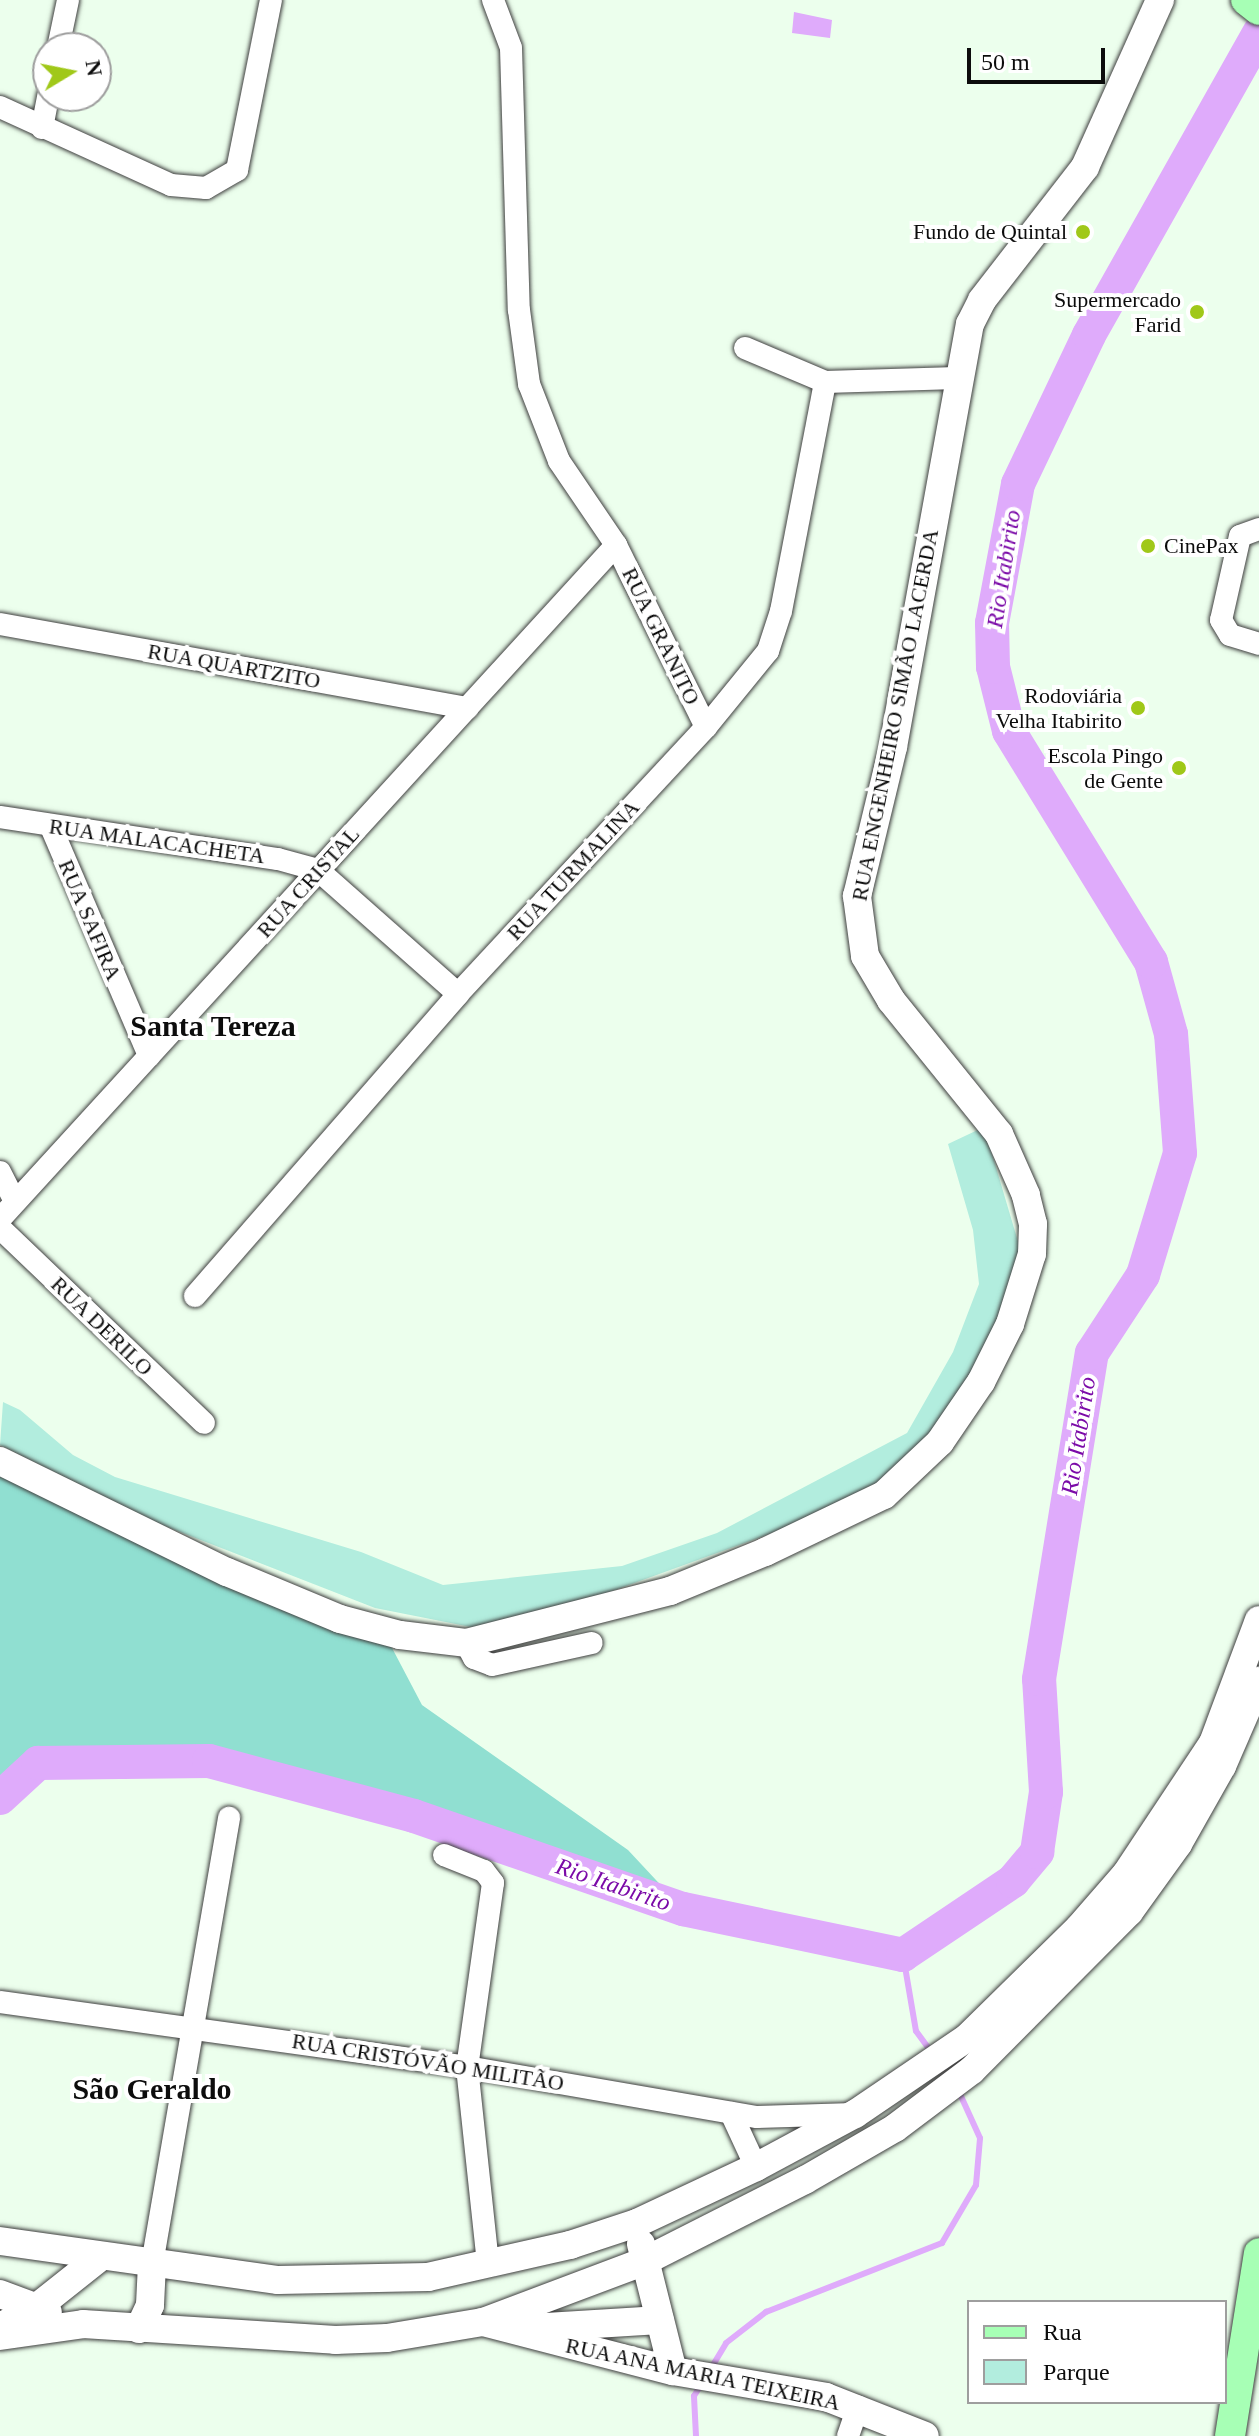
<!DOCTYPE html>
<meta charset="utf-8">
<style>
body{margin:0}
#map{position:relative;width:1259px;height:2436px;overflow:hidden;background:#ecffed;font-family:"Times New Roman",serif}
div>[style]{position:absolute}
.green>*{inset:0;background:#b2edde}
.forest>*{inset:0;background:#90dfd1}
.water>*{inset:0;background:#dfabfb}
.stream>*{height:6px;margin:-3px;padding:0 3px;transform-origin:3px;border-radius:3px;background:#dfabfb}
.river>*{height:34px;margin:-17px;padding:0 17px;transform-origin:17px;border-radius:17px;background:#dfabfb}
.roads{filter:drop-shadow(0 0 2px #3f3f3f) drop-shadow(0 0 2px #3f3f3f)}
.minor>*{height:22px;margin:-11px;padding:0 11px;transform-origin:11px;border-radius:11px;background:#fff}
.tertiary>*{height:28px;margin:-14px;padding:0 14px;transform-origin:14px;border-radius:14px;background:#fff}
.secondary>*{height:30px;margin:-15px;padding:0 15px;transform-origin:15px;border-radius:15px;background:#a7ffb5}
.dots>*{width:22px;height:22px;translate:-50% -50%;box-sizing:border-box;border:4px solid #fff;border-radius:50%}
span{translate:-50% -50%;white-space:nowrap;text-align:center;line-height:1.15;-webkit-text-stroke:8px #fff;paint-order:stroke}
.poi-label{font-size:22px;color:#0c0c0c}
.right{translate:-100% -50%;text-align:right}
.left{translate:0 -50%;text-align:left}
.street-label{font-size:22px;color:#0c0c0c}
.water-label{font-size:24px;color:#7b0ba8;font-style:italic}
.district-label{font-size:30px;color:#0c0c0c;font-weight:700}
.legend{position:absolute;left:967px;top:2300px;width:260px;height:104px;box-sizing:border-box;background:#fff;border:2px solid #9e9e9e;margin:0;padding:10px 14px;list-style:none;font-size:24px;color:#0c0c0c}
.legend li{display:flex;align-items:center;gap:16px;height:40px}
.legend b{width:40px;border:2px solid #9e9e9e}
.north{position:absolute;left:32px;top:32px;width:80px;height:80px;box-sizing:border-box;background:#fff;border:2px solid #9e9e9e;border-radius:50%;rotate:80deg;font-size:22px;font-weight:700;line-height:32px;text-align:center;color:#0c0c0c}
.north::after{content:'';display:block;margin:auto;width:28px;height:36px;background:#a0c819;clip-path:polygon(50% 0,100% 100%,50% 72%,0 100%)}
.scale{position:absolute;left:967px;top:48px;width:138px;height:36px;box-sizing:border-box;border:4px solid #0c0c0c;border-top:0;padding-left:10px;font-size:24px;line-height:28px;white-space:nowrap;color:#0c0c0c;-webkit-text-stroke:6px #fff;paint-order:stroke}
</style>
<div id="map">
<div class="green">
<div style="clip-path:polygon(984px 1127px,1022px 1255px,976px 1371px,948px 1419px,861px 1501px,593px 1598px,481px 1629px,375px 1608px,157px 1523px,0 1445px,3px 1402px,20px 1410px,73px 1455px,115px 1477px,361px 1552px,443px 1585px,622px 1566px,717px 1533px,907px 1433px,953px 1352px,979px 1284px,973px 1230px,948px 1144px)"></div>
</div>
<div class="forest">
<div style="clip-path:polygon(0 1473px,391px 1646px,422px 1705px,628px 1850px,683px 1909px,414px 1816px,209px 1761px,38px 1763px,0 1798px)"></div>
</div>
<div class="water">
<div style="clip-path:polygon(794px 12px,832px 20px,830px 38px,792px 33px)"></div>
</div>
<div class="stream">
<div style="left:903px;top:1955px;width:77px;rotate:80.3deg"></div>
<div style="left:916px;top:2031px;width:27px;rotate:54deg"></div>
<div style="left:710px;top:2370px;width:31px;rotate:-59deg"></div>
<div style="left:726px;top:2343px;width:51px;rotate:-37.8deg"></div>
<div style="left:766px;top:2312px;width:189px;rotate:-21.4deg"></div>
<div style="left:942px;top:2243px;width:67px;rotate:-59.6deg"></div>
<div style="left:976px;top:2185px;width:47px;rotate:-85.1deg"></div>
<div style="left:980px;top:2138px;width:51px;rotate:-114.5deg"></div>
<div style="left:696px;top:2436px;width:40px;rotate:-92.9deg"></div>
<div style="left:694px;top:2396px;width:15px;rotate:-58deg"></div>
</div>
<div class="river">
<div style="left:0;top:1798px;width:52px;rotate:-42.6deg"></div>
<div style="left:38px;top:1763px;width:171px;rotate:-0.7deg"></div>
<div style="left:209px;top:1761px;width:212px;rotate:15deg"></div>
<div style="left:414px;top:1816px;width:285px;rotate:19.1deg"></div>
<div style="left:683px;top:1909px;width:225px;rotate:11.8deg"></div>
<div style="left:903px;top:1955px;width:133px;rotate:-33.9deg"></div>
<div style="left:1013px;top:1881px;width:38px;rotate:-50deg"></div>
<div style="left:1037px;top:1852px;width:61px;rotate:-81.5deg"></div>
<div style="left:1046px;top:1792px;width:113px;rotate:-93.5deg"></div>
<div style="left:1039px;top:1679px;width:330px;rotate:-80.8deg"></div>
<div style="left:1092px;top:1353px;width:93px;rotate:-56.8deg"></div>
<div style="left:1143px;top:1275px;width:127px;rotate:-73.1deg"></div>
<div style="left:1180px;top:1153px;width:119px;rotate:-94.3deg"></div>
<div style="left:1171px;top:1034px;width:75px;rotate:-105.5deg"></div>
<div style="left:1151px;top:962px;width:271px;rotate:-121.6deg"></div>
<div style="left:1009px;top:731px;width:66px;rotate:-104deg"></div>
<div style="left:993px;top:667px;width:44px;rotate:-91.3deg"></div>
<div style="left:992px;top:623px;width:141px;rotate:-79.4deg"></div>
<div style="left:1018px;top:484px;width:165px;rotate:-64.5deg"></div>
<div style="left:1089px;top:335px;width:347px;rotate:-60.6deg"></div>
</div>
<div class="roads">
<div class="minor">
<div style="left:493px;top:0;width:51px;rotate:69.4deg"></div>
<div style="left:511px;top:48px;width:262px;rotate:88.3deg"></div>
<div style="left:519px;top:310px;width:75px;rotate:82.3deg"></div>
<div style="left:529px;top:384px;width:83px;rotate:68.7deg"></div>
<div style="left:559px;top:461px;width:102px;rotate:55.8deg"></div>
<div style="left:616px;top:545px;width:203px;rotate:63.7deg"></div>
<div style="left:58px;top:48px;width:49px;rotate:-78.2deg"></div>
<div style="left:0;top:107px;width:188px;rotate:24.5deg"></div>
<div style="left:171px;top:185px;width:35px;rotate:5deg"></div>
<div style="left:206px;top:188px;width:36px;rotate:-30deg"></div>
<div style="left:237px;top:170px;width:173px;rotate:-78.7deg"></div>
<div style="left:42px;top:128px;width:33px;rotate:-79deg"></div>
<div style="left:745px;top:348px;width:87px;rotate:23deg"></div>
<div style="left:825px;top:382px;width:132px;rotate:-1.7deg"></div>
<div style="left:1259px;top:529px;width:20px;rotate:160deg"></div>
<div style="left:1240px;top:536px;width:86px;rotate:102.7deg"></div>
<div style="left:1221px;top:620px;width:17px;rotate:59deg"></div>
<div style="left:1230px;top:635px;width:30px;rotate:17deg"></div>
<div style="left:0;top:624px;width:475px;rotate:10.2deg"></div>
<div style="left:0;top:817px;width:281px;rotate:8.6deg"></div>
<div style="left:278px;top:859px;width:41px;rotate:15.4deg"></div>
<div style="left:318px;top:870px;width:187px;rotate:41.5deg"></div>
<div style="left:51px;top:827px;width:249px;rotate:66.8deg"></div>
<div style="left:0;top:1172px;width:33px;rotate:63deg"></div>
<div style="left:0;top:1219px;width:913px;rotate:-47.57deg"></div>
<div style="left:0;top:1228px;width:282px;rotate:43.7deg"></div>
<div style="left:195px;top:1296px;width:400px;rotate:-48.9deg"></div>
<div style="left:458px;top:994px;width:364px;rotate:-47.1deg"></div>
<div style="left:706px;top:727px;width:98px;rotate:-50.8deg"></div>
<div style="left:768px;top:651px;width:42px;rotate:-72deg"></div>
<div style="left:781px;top:611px;width:233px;rotate:-79.1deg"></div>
<div style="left:466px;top:1643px;width:17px;rotate:62deg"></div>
<div style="left:474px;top:1658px;width:19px;rotate:21deg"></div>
<div style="left:492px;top:1665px;width:102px;rotate:-12.4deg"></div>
<div style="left:444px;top:1855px;width:43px;rotate:21.8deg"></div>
<div style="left:484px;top:1871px;width:15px;rotate:53deg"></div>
<div style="left:493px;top:1883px;width:186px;rotate:98deg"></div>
<div style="left:467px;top:2067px;width:199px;rotate:83.9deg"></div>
<div style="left:0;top:2002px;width:472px;rotate:7.9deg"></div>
<div style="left:467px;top:2067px;width:294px;rotate:9.8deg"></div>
<div style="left:757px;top:2117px;width:97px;rotate:-1.8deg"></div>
<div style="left:731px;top:2113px;width:60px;rotate:65.2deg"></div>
<div style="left:152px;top:2264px;width:453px;rotate:-80.2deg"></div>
<div style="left:848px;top:2436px;width:31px;rotate:-71deg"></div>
</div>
<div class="tertiary">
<div style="left:0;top:1461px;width:253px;rotate:26.1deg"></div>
<div style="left:227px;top:1572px;width:122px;rotate:22.6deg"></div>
<div style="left:340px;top:1619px;width:62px;rotate:14.9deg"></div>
<div style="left:400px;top:1635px;width:66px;rotate:6.9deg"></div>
<div style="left:466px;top:1643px;width:211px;rotate:-14.3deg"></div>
<div style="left:670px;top:1591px;width:103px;rotate:-22.3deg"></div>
<div style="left:765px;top:1552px;width:132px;rotate:-25.6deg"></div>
<div style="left:884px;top:1495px;width:77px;rotate:-43.4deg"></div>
<div style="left:940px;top:1442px;width:73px;rotate:-55.7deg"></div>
<div style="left:981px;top:1382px;width:65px;rotate:-63.4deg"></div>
<div style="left:1010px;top:1324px;width:73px;rotate:-72.6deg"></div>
<div style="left:1032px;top:1254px;width:30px;rotate:-88deg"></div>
<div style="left:1033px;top:1224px;width:30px;rotate:-104deg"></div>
<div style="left:1026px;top:1195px;width:67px;rotate:-113.9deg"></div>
<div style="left:999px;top:1134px;width:172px;rotate:-128.9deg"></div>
<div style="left:891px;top:1000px;width:51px;rotate:-120.6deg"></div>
<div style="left:865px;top:956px;width:61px;rotate:-97.6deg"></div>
<div style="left:857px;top:896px;width:153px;rotate:-76.4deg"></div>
<div style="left:893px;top:747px;width:430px;rotate:-79.7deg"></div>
<div style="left:970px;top:324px;width:27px;rotate:-63deg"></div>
<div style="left:982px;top:300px;width:168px;rotate:-52.2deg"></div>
<div style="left:1085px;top:167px;width:183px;rotate:-65.8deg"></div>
<div style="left:0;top:2241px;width:281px;rotate:8deg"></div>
<div style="left:278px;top:2280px;width:150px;rotate:-1.1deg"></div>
<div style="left:428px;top:2277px;width:146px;rotate:-12.7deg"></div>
<div style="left:570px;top:2245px;width:71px;rotate:-18.2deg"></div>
<div style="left:637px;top:2223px;width:132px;rotate:-25.2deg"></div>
<div style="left:756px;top:2167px;width:112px;rotate:-28.2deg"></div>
<div style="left:855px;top:2114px;width:135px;rotate:-34.2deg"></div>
<div style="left:967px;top:2038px;width:157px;rotate:-44.5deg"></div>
<div style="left:1079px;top:1928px;width:72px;rotate:-49deg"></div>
<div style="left:1126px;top:1874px;width:157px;rotate:-56.4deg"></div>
<div style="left:1213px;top:1743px;width:131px;rotate:-69.5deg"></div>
<div style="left:641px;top:2244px;width:131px;rotate:75.9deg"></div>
<div style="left:0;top:2294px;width:51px;rotate:20.6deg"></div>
<div style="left:483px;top:2322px;width:173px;rotate:-20.6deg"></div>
<div style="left:645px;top:2261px;width:179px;rotate:-26.9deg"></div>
<div style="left:805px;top:2180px;width:104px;rotate:-30deg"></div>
<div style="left:895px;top:2128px;width:96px;rotate:-37deg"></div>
<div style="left:972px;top:2070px;width:223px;rotate:-45.2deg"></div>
<div style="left:1129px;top:1912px;width:84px;rotate:-54.2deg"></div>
<div style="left:1178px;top:1844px;width:90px;rotate:-60.6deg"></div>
<div style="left:1222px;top:1766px;width:93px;rotate:-66.5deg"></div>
<div style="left:0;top:2327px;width:41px;rotate:-27.8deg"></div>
<div style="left:36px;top:2308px;width:80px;rotate:-38.4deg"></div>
<div style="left:530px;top:2328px;width:130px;rotate:-3.5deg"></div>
<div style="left:139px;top:2329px;width:26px;rotate:-65deg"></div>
<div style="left:150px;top:2305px;width:41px;rotate:-87.2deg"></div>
<div style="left:0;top:2336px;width:84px;rotate:-8.2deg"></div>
<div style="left:83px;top:2324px;width:253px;rotate:3.6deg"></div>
<div style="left:335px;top:2340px;width:52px;rotate:-2.2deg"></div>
<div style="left:387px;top:2338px;width:97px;rotate:-9.5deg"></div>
<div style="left:483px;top:2322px;width:196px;rotate:14.5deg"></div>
<div style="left:673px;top:2371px;width:155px;rotate:9.6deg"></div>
<div style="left:826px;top:2397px;width:106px;rotate:21.5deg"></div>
</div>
<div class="secondary">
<div style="left:1246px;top:0;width:16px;rotate:38deg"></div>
<div style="left:1230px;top:2436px;width:185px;rotate:-81deg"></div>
</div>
</div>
<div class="dots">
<div style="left:1083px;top:232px;background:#a0c819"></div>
<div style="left:1197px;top:312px;background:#a0c819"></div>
<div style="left:1148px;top:546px;background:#a0c819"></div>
<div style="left:1138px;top:708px;background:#a0c819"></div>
<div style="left:1179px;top:768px;background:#a0c819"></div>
</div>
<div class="poi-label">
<span class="right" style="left:1067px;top:232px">Fundo de Quintal</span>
<span class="right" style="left:1181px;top:312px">Supermercado<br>Farid</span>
<span class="left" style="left:1164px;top:546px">CinePax</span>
<span class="right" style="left:1122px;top:708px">Rodoviária<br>Velha Itabirito</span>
<span class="right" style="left:1163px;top:768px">Escola Pingo<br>de Gente</span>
</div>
<div class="street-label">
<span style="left:661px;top:636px;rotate:64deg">RUA GRANITO</span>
<span style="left:234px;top:666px;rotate:10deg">RUA QUARTZITO</span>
<span style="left:895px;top:715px;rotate:-79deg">RUA ENGENHEIRO SIMÃO LACERDA</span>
<span style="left:157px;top:841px;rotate:8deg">RUA MALACACHETA</span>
<span style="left:573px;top:870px;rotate:-47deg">RUA TURMALINA</span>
<span style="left:308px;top:882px;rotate:-48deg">RUA CRISTAL</span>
<span style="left:90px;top:920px;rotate:67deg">RUA SAFIRA</span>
<span style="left:102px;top:1326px;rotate:44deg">RUA DERILO</span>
<span style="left:428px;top:2062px;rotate:9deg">RUA CRISTÓVÃO MILITÃO</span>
<span style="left:703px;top:2374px;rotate:12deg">RUA ANA MARIA TEIXEIRA</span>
</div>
<div class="water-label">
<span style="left:1004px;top:569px;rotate:-81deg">Rio Itabirito</span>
<span style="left:1079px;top:1436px;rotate:-81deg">Rio Itabirito</span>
<span style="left:613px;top:1885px;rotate:19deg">Rio Itabirito</span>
</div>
<div class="district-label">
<span style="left:213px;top:1026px">Santa Tereza</span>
<span style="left:152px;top:2089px">São Geraldo</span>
</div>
<ul class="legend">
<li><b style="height:10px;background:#a7ffb5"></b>Rua</li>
<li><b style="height:22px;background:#b2edde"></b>Parque</li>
</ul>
<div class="north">N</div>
<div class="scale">50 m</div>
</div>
